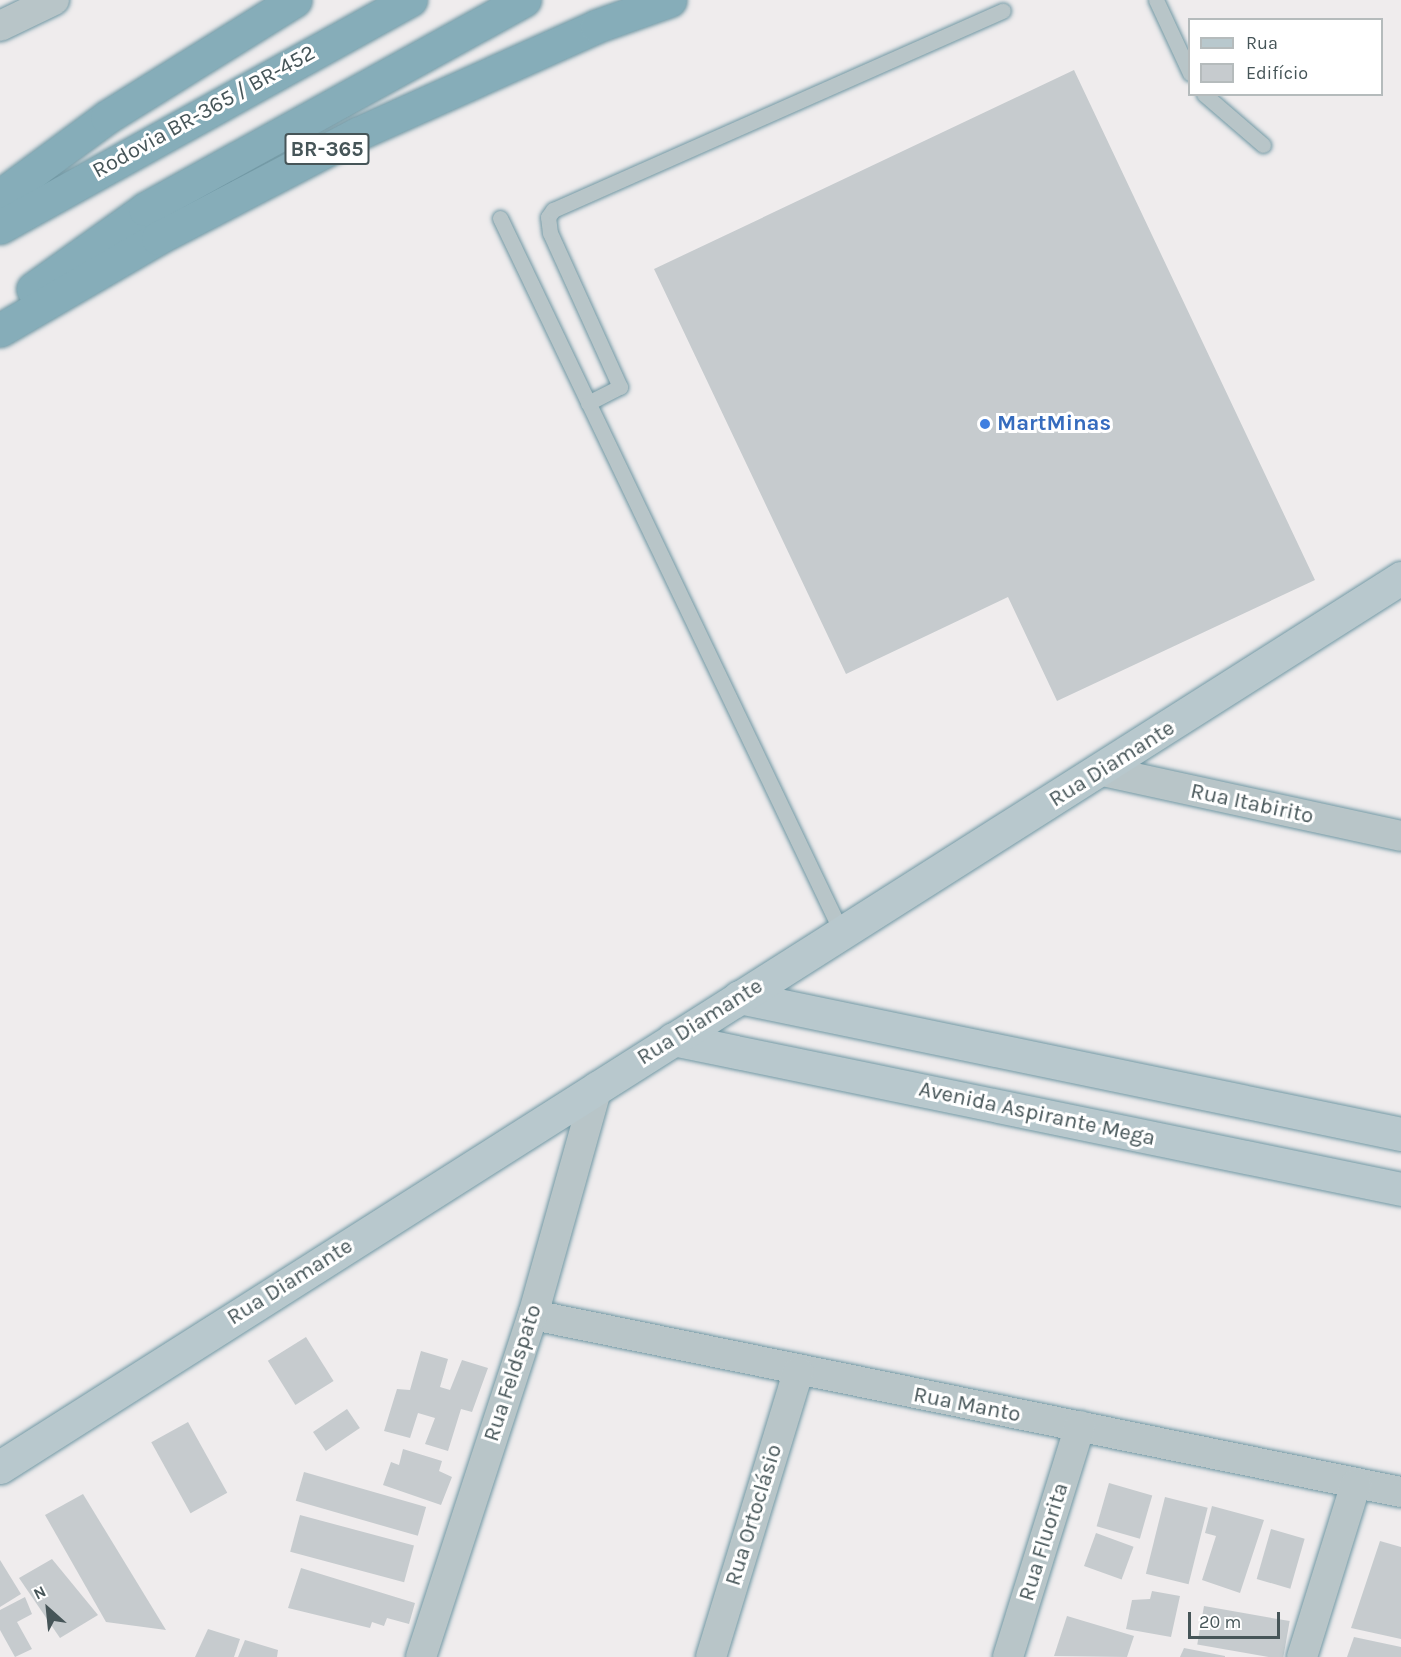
<!DOCTYPE html>
<meta charset="utf-8">
<style>
body{margin:0}
#map{position:relative;width:1401px;height:1657px;overflow:hidden;background:#efeced;font-family:Karla,sans-serif}
div>[style]{position:absolute}
.building>*{inset:0;background:#c6cbce;transform-origin:0 0}
.roads{filter:drop-shadow(0 0 2px #7198a4) drop-shadow(0 0 2px #7198a4)}
.lane>*{height:15px;margin:-7.5px;padding:0 7.5px;transform-origin:7.5px;border-radius:7.5px;background:#b8c5c8}
.street>*{height:30px;margin:-15px;padding:0 15px;transform-origin:15px;border-radius:15px;background:#b8c5c8}
.secondary>*{height:33px;margin:-16.5px;padding:0 16.5px;transform-origin:16.5px;border-radius:16.5px;background:#b8c8cd}
.highway>*{height:33px;margin:-16.5px;padding:0 16.5px;transform-origin:16.5px;border-radius:16.5px;background:#86adb9}
.dots>*{width:16px;height:16px;translate:-50% -50%;box-sizing:border-box;border:3px solid #fff;border-radius:50%}
span{translate:-50% -50%;white-space:nowrap;text-align:center;line-height:1.15;-webkit-text-stroke:6px #fff;paint-order:stroke}
.shield-label span{padding:2px 4px;background:#fff;border:2px solid;border-radius:4px;-webkit-text-stroke-width:0}
.shield-label{font-size:21px;color:#465558;font-weight:700}
.street-label{font-size:22px;color:#465558}
.shop-label{font-size:22px;color:#366cbe;font-weight:700}
.left{translate:0 -50%;text-align:left}
.legend{position:absolute;left:1188px;top:18px;width:195px;height:78px;box-sizing:border-box;background:#fff;border:2px solid #b5bbbc;margin:0;padding:8px 10px;list-style:none;font-size:18px;color:#465558}
.legend li{display:flex;align-items:center;gap:12px;height:30px}
.legend b{width:30px;border:2px solid #b5bbbc}
.north{position:absolute;left:18px;top:1579px;width:60px;height:60px;-webkit-text-stroke:4px #fff;paint-order:stroke;rotate:333deg;font-size:16px;font-weight:700;line-height:24px;text-align:center;color:#465558}
.north::after{content:'';display:block;margin:auto;width:21px;height:27px;background:#465558;clip-path:polygon(50% 0,100% 100%,50% 72%,0 100%)}
.scale{position:absolute;left:1188px;top:1612px;width:92px;height:27px;box-sizing:border-box;border:3px solid #465558;border-top:0;padding-left:8px;font-size:18px;line-height:21px;white-space:nowrap;color:#465558;-webkit-text-stroke:4px #fff;paint-order:stroke}
</style>
<div id="map">
<div class="building">
<div style="clip-path:polygon(1074px 70px,1315px 580px,1057px 701px,1008px 597px,846px 674px,654px 269px)"></div>
<div style="left:306px;top:1337px;width:52px;height:45px;rotate:58deg"></div>
<div style="clip-path:polygon(421px 1351px,448px 1359px,440px 1387px,450px 1390px,462px 1360px,488px 1368px,472px 1412px,461px 1409px,448px 1451px,425px 1444px,435px 1418px,418px 1413px,410px 1438px,384px 1431px,397px 1389px,410px 1390px)"></div>
<div style="left:347px;top:1409px;width:23px;height:41px;rotate:56deg"></div>
<div style="left:188px;top:1422px;width:81px;height:42px;rotate:61deg"></div>
<div style="clip-path:polygon(403px 1449px,442px 1461px,439px 1471px,452px 1477px,441px 1505px,383px 1485px,391px 1462px,399px 1465px)"></div>
<div style="left:304px;top:1472px;width:127px;height:30px;rotate:16deg"></div>
<div style="left:1109px;top:1483px;width:45px;height:45px;rotate:16deg"></div>
<div style="clip-path:polygon(83px 1494px,166px 1630px,106px 1622px,45px 1515px)"></div>
<div style="left:1165px;top:1497px;width:44px;height:79px;rotate:14deg"></div>
<div style="clip-path:polygon(1212px 1506px,1264px 1520px,1240px 1593px,1202px 1580px,1216px 1536px,1205px 1533px)"></div>
<div style="left:300px;top:1515px;width:118px;height:38px;rotate:15deg"></div>
<div style="left:1271px;top:1529px;width:35px;height:52px;rotate:16deg"></div>
<div style="left:1096px;top:1533px;width:40px;height:35px;rotate:20deg"></div>
<div style="clip-path:polygon(1380px 1541px,1401px 1547px,1401px 1639px,1351px 1628px)"></div>
<div style="clip-path:polygon(52px 1559px,98px 1615px,60px 1638px,19px 1578px)"></div>
<div style="clip-path:polygon(0 1560px,21px 1594px,0 1607px)"></div>
<div style="clip-path:polygon(301px 1568px,415px 1603px,409px 1624px,387px 1618px,384px 1626px,372px 1622px,370px 1628px,288px 1608px)"></div>
<div style="clip-path:polygon(1152px 1591px,1180px 1596px,1171px 1637px,1126px 1629px,1132px 1600px,1150px 1599px)"></div>
<div style="clip-path:polygon(25px 1597px,32px 1614px,17px 1622px,32px 1649px,15px 1657px,0 1630px,0 1610px)"></div>
<div style="left:1204px;top:1606px;width:87px;height:39px;rotate:10deg"></div>
<div style="clip-path:polygon(1067px 1616px,1134px 1636px,1127px 1657px,1054px 1656px)"></div>
<div style="clip-path:polygon(208px 1629px,240px 1639px,234px 1657px,195px 1657px)"></div>
<div style="clip-path:polygon(1354px 1637px,1401px 1647px,1401px 1657px,1347px 1657px)"></div>
<div style="clip-path:polygon(245px 1640px,278px 1650px,277px 1657px,238px 1657px)"></div>
<div style="clip-path:polygon(1184px 1648px,1225px 1656px,1225px 1657px,1180px 1657px)"></div>
</div>
<div class="roads">
<div class="lane">
<div style="left:1156px;top:0;width:81px;rotate:65deg"></div>
<div style="left:1204px;top:94px;width:78px;rotate:40.8deg"></div>
<div style="left:500px;top:218px;width:793px;rotate:64.44deg"></div>
<div style="left:588px;top:403px;width:36px;rotate:-27deg"></div>
<div style="left:620px;top:387px;width:169px;rotate:-114.4deg"></div>
<div style="left:550px;top:233px;width:16px;rotate:-97deg"></div>
<div style="left:548px;top:217px;width:9px;rotate:-54deg"></div>
<div style="left:553px;top:210px;width:492px;rotate:-23.9deg"></div>
</div>
<div class="street">
<div style="left:0;top:26px;width:60px;rotate:-25.7deg"></div>
<div style="left:1103px;top:771px;width:305px;rotate:12.3deg"></div>
<div style="left:533px;top:1315px;width:886px;rotate:11.53deg"></div>
<div style="left:421px;top:1657px;width:360px;rotate:-71.9deg"></div>
<div style="left:533px;top:1315px;width:237px;rotate:-74.3deg"></div>
<div style="left:711px;top:1657px;width:298px;rotate:-73deg"></div>
<div style="left:1008px;top:1657px;width:242px;rotate:-72.7deg"></div>
<div style="left:1302px;top:1657px;width:181px;rotate:-72.7deg"></div>
</div>
<div class="secondary">
<div style="left:739px;top:997px;width:676px;rotate:11.69deg"></div>
<div style="left:673px;top:1039px;width:743px;rotate:11.64deg"></div>
<div style="left:0;top:1467px;width:1659px;rotate:-32.4deg"></div>
</div>
<div class="highway">
<div style="left:0;top:196px;width:133px;rotate:-36.4deg"></div>
<div style="left:107px;top:117px;width:221px;rotate:-31.9deg"></div>
<div style="left:0;top:227px;width:469px;rotate:-29deg"></div>
<div style="left:33px;top:289px;width:138px;rotate:-35.5deg"></div>
<div style="left:145px;top:209px;width:433px;rotate:-28.9deg"></div>
<div style="left:0;top:330px;width:183px;rotate:-30.2deg"></div>
<div style="left:158px;top:238px;width:225px;rotate:-27.6deg"></div>
<div style="left:357px;top:134px;width:263px;rotate:-24.2deg"></div>
<div style="left:597px;top:26px;width:77px;rotate:-19.6deg"></div>
</div>
</div>
<div class="dots">
<div style="left:985px;top:424px;background:#3f7fe0"></div>
</div>
<div class="shield-label">
<span style="left:327px;top:149px">BR-365</span>
</div>
<div class="street-label">
<span style="left:204px;top:112px;rotate:-29deg">Rodovia BR-365 / BR-452</span>
<span style="left:1112px;top:764px;rotate:-32deg">Rua Diamante</span>
<span style="left:1252px;top:804px;rotate:12deg">Rua Itabirito</span>
<span style="left:700px;top:1022px;rotate:-32deg">Rua Diamante</span>
<span style="left:1037px;top:1114px;rotate:12deg">Avenida Aspirante Mega</span>
<span style="left:290px;top:1282px;rotate:-32deg">Rua Diamante</span>
<span style="left:513px;top:1373px;rotate:-72deg">Rua Feldspato</span>
<span style="left:967px;top:1405px;rotate:11deg">Rua Manto</span>
<span style="left:754px;top:1515px;rotate:-73deg">Rua Ortoclásio</span>
<span style="left:1044px;top:1542px;rotate:-73deg">Rua Fluorita</span>
</div>
<div class="shop-label">
<span class="left" style="left:997px;top:424px">MartMinas</span>
</div>
<ul class="legend">
<li><b style="height:8px;background:#b8c8cd"></b>Rua</li>
<li><b style="height:16px;background:#c6cbce"></b>Edifício</li>
</ul>
<div class="north">N</div>
<div class="scale">20 m</div>
</div>
